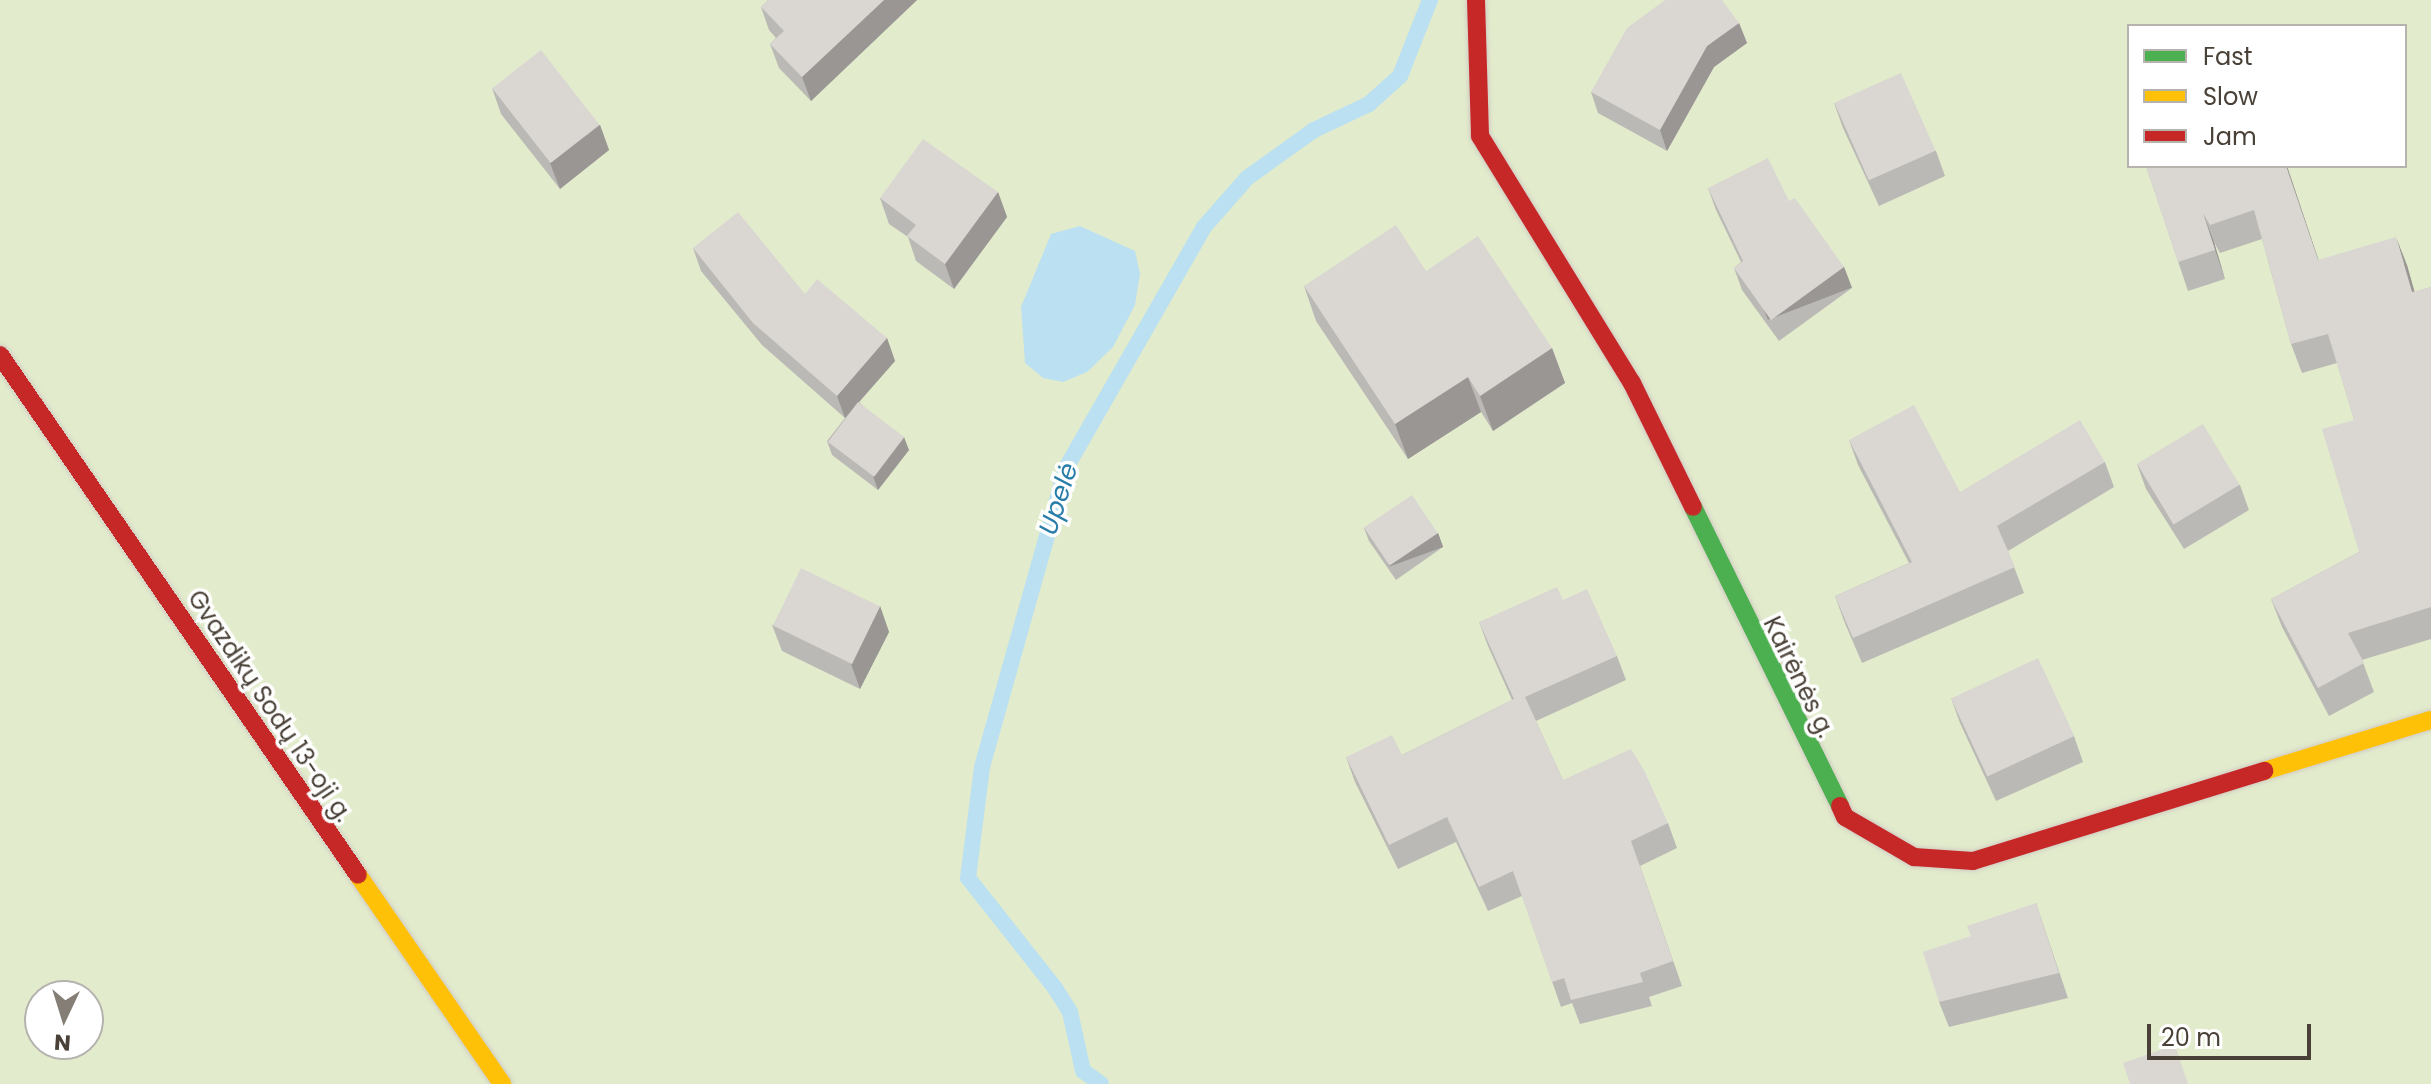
<!DOCTYPE html>
<meta charset="utf-8">
<style>
body{margin:0}
#map{position:relative;width:2431px;height:1084px;overflow:hidden;background:#f2efec;font-family:Poppins,sans-serif}
div>[style]{position:absolute}
.green>*{inset:0;background:#e2eccc}
.water>*{inset:0;background:#bbe0f1}
.stream>*{height:16px;margin:-8px;padding:0 8px;transform-origin:8px;border-radius:8px;background:#bbe0f1}
.roads{filter:drop-shadow(0 0 2px #d2ccc3) drop-shadow(0 0 2px #d2ccc3)}
.fast>*{height:18px;margin:-9px;padding:0 9px;transform-origin:9px;border-radius:9px;background:#4caf50}
.slow>*{height:18px;margin:-9px;padding:0 9px;transform-origin:9px;border-radius:9px;background:#ffc107}
.jam>*{height:18px;margin:-9px;padding:0 9px;transform-origin:9px;border-radius:9px;background:#c62828}
.wall>*{inset:0;background:#bbb9b5}
.shaded-wall>*{inset:0;background:#999694;transform-origin:0 0}
.building>*{inset:0;background:#dad7d3;transform-origin:0 0}
span{translate:-50% -50%;white-space:nowrap;text-align:center;line-height:1.15;-webkit-text-stroke:7px #fff;paint-order:stroke}
.street-label{font-size:24px;color:#494137}
.water-label{font-size:26px;color:#297da9;font-style:italic}
.legend{position:absolute;left:2127px;top:24px;width:280px;height:144px;box-sizing:border-box;background:#fff;border:2px solid #b6b3af;margin:0;padding:10px 14px;list-style:none;font-size:24px;color:#494137}
.legend li{display:flex;align-items:center;gap:16px;height:40px}
.legend b{width:40px;border:2px solid #b6b3af}
.north{position:absolute;left:24px;top:980px;width:80px;height:80px;box-sizing:border-box;background:#fff;border:2px solid #b6b3af;border-radius:50%;rotate:184deg;font-size:22px;font-weight:700;line-height:32px;text-align:center;color:#494137}
.north::after{content:'';display:block;margin:auto;width:28px;height:36px;background:#847e76;clip-path:polygon(50% 0,100% 100%,50% 72%,0 100%)}
.scale{position:absolute;left:2147px;top:1024px;width:164px;height:36px;box-sizing:border-box;border:4px solid #494137;border-top:0;padding-left:10px;font-size:24px;line-height:28px;white-space:nowrap;color:#494137;-webkit-text-stroke:6px #fff;paint-order:stroke}
</style>
<div id="map">
<div class="green">
<div style="clip-path:polygon(evenodd,0 0,2431px 0,2431px 1084px,0 1084px,0 0,2129px 26px,2405px 26px,2405px 166px,2129px 166px,2129px 26px,0 0,40px 996px,88px 996px,88px 1044px,40px 1044px,40px 996px)"></div>
</div>
<div class="water">
<div style="clip-path:polygon(1080px 226px,1135px 251px,1140px 274px,1135px 305px,1113px 347px,1087px 372px,1063px 382px,1043px 378px,1025px 363px,1021px 307px,1051px 234px)"></div>
</div>
<div class="stream">
<div style="left:1101px;top:1084px;width:22px;rotate:-144deg"></div>
<div style="left:1083px;top:1071px;width:60px;rotate:-102.4deg"></div>
<div style="left:1070px;top:1012px;width:28px;rotate:-122deg"></div>
<div style="left:1055px;top:988px;width:140px;rotate:-128.3deg"></div>
<div style="left:968px;top:878px;width:112px;rotate:-82.8deg"></div>
<div style="left:982px;top:767px;width:311px;rotate:-74.3deg"></div>
<div style="left:1066px;top:468px;width:278px;rotate:-60.2deg"></div>
<div style="left:1204px;top:227px;width:65px;rotate:-48.7deg"></div>
<div style="left:1247px;top:178px;width:82px;rotate:-35.6deg"></div>
<div style="left:1314px;top:130px;width:61px;rotate:-25.3deg"></div>
<div style="left:1369px;top:104px;width:42px;rotate:-42.1deg"></div>
<div style="left:1400px;top:76px;width:82px;rotate:-68.5deg"></div>
</div>
<div class="roads">
<div class="fast">
<div style="left:1693px;top:507px;width:333px;rotate:63.8deg"></div>
</div>
<div class="slow">
<div style="left:2264px;top:771px;width:175px;rotate:-17deg"></div>
<div style="left:358px;top:875px;width:254px;rotate:55.4deg"></div>
</div>
<div class="jam">
<div style="left:1476px;top:0;width:136px;rotate:88.3deg"></div>
<div style="left:1480px;top:136px;width:290px;rotate:58.4deg"></div>
<div style="left:1632px;top:383px;width:138px;rotate:63.8deg"></div>
<div style="left:0;top:355px;width:631px;rotate:55.45deg"></div>
<div style="left:1840px;top:806px;width:12px;rotate:66deg"></div>
<div style="left:1845px;top:817px;width:80px;rotate:30.1deg"></div>
<div style="left:1914px;top:857px;width:59px;rotate:3.9deg"></div>
<div style="left:1973px;top:861px;width:305px;rotate:-17.2deg"></div>
</div>
</div>
<div class="wall">
<div style="clip-path:polygon(768px 0,917px 0,811px 101px,779px 68px,770px 44px,776px 38px,769px 30px,761px 7px)"></div>
<div style="clip-path:polygon(1739px 23px,1747px 43px,1714px 67px,1667px 151px,1598px 113px,1591px 92px)"></div>
<div style="clip-path:polygon(492px 88px,600px 125px,609px 150px,560px 189px,501px 114px)"></div>
<div style="clip-path:polygon(1834px 103px,1936px 151px,1945px 176px,1879px 206px,1843px 128px)"></div>
<div style="clip-path:polygon(2146px 166px,2287px 166px,2318px 260px,2407px 265px,2414px 292px,2431px 287px,2431px 639px,2362px 660px,2374px 692px,2329px 716px,2282px 627px,2271px 599px,2359px 552px,2354px 420px,2337px 363px,2302px 373px,2291px 344px,2262px 239px,2220px 253px,2214px 242px,2225px 279px,2188px 291px)"></div>
<div style="clip-path:polygon(1708px 188px,1789px 201px,1844px 267px,1852px 288px,1779px 341px,1742px 290px,1734px 268px,1741px 262px,1716px 210px)"></div>
<div style="clip-path:polygon(998px 192px,1007px 217px,954px 289px,916px 261px,908px 237px,889px 224px,880px 198px)"></div>
<div style="clip-path:polygon(693px 248px,805px 294px,887px 338px,895px 361px,859px 402px,909px 450px,878px 490px,832px 455px,827px 441px,845px 418px,762px 345px,701px 271px)"></div>
<div style="clip-path:polygon(1426px 271px,1552px 348px,1565px 383px,1493px 431px,1481px 412px,1408px 459px,1316px 321px,1304px 286px)"></div>
<div style="clip-path:polygon(1849px 440px,1960px 492px,2105px 462px,2114px 487px,2008px 551px,2024px 593px,1862px 663px,1844px 621px,1835px 596px,1909px 563px,1858px 465px)"></div>
<div style="clip-path:polygon(2137px 464px,2240px 485px,2249px 510px,2184px 549px,2146px 489px)"></div>
<div style="clip-path:polygon(1364px 528px,1438px 533px,1443px 547px,1396px 580px,1369px 541px)"></div>
<div style="clip-path:polygon(1563px 600px,1617px 656px,1626px 680px,1536px 721px,1563px 780px,1668px 823px,1677px 848px,1640px 866px,1682px 986px,1649px 997px,1652px 1006px,1580px 1024px,1572px 1003px,1561px 1007px,1522px 896px,1488px 911px,1456px 842px,1398px 869px,1355px 782px,1346px 757px,1402px 755px,1512px 700px,1488px 646px,1479px 622px)"></div>
<div style="clip-path:polygon(880px 606px,889px 632px,860px 689px,782px 651px,772px 625px)"></div>
<div style="clip-path:polygon(1951px 698px,2074px 736px,2083px 762px,1996px 801px,1960px 723px)"></div>
<div style="clip-path:polygon(2036px 903px,2068px 998px,1949px 1027px,1939px 1002px,1971px 936px)"></div>
</div>
<div class="shaded-wall">
<div style="clip-path:polygon(884px 0,917px 0,811px 101px,802px 77px)"></div>
<div style="clip-path:polygon(1739px 23px,1747px 43px,1714px 67px,1667px 151px,1660px 130px,1707px 46px)"></div>
<div style="clip-path:polygon(600px 125px,609px 150px,560px 189px,550px 163px)"></div>
<div style="clip-path:polygon(2286px 166px,2287px 166px,2328px 288px,2318px 260px)"></div>
<div style="clip-path:polygon(998px 192px,1007px 217px,954px 289px,945px 264px)"></div>
<div style="clip-path:polygon(2203px 213px,2214px 242px,2225px 279px,2215px 250px)"></div>
<div style="clip-path:polygon(2396px 237px,2407px 265px,2423px 321px,2412px 292px)"></div>
<div style="left:1844px;top:267px;width:22px;height:90px;rotate:69deg"></div>
<div style="clip-path:polygon(887px 338px,895px 361px,845px 418px,837px 396px)"></div>
<div style="clip-path:polygon(1552px 348px,1565px 383px,1493px 431px,1480px 396px)"></div>
<div style="clip-path:polygon(1468px 377px,1481px 412px,1408px 459px,1395px 424px)"></div>
<div style="clip-path:polygon(904px 437px,909px 450px,878px 490px,873px 476px)"></div>
<div style="left:1438px;top:533px;width:15px;height:57px;rotate:70deg"></div>
<div style="clip-path:polygon(880px 606px,889px 632px,860px 689px,851px 664px)"></div>
</div>
<div class="building">
<div style="clip-path:polygon(768px 0,884px 0,802px 77px,770px 44px,784px 31px,761px 7px)"></div>
<div style="clip-path:polygon(1665px 0,1722px 0,1739px 23px,1707px 46px,1660px 130px,1591px 92px,1627px 28px)"></div>
<div style="left:541px;top:50px;width:95px;height:62px;rotate:52deg"></div>
<div style="left:1901px;top:73px;width:85px;height:73px;rotate:66deg"></div>
<div style="clip-path:polygon(923px 139px,998px 192px,945px 264px,907px 236px,916px 225px,880px 198px)"></div>
<div style="clip-path:polygon(1768px 158px,1789px 201px,1795px 198px,1844px 267px,1771px 320px,1734px 268px,1743px 261px,1708px 188px)"></div>
<div style="clip-path:polygon(2146px 166px,2286px 166px,2318px 260px,2396px 237px,2412px 292px,2431px 287px,2431px 607px,2348px 633px,2364px 663px,2318px 688px,2271px 599px,2359px 552px,2322px 429px,2354px 420px,2328px 334px,2291px 344px,2254px 210px,2210px 225px,2203px 213px,2215px 250px,2178px 262px)"></div>
<div style="clip-path:polygon(738px 212px,805px 294px,817px 279px,887px 338px,837px 396px,753px 323px,693px 248px)"></div>
<div style="clip-path:polygon(1396px 225px,1426px 271px,1478px 236px,1552px 348px,1480px 396px,1468px 377px,1395px 424px,1304px 286px)"></div>
<div style="left:858px;top:402px;width:58px;height:50px;rotate:37deg"></div>
<div style="clip-path:polygon(1914px 405px,1960px 492px,2080px 420px,2105px 462px,1997px 526px,2015px 567px,1853px 638px,1835px 596px,1912px 562px,1849px 440px)"></div>
<div style="left:2203px;top:424px;width:71px;height:77px;rotate:59deg"></div>
<div style="left:1412px;top:495px;width:46px;height:58px;rotate:56deg"></div>
<div style="left:801px;top:568px;width:88px;height:64px;rotate:26deg"></div>
<div style="clip-path:polygon(1557px 587px,1563px 600px,1587px 589px,1617px 656px,1525px 697px,1563px 780px,1631px 749px,1644px 770px,1668px 823px,1631px 841px,1673px 961px,1640px 973px,1643px 982px,1571px 1000px,1564px 978px,1552px 982px,1513px 871px,1479px 887px,1447px 817px,1389px 845px,1346px 757px,1392px 735px,1402px 755px,1514px 699px,1479px 622px)"></div>
<div style="left:2038px;top:658px;width:86px;height:96px;rotate:65deg"></div>
<div style="clip-path:polygon(2036px 903px,2059px 973px,1939px 1002px,1923px 952px,1971px 936px,1967px 926px)"></div>
<div style="clip-path:polygon(2175px 1045px,2188px 1084px,2130px 1084px,2123px 1063px)"></div>
</div>
<div class="street-label">
<span style="left:1799px;top:677px;rotate:64deg">Kairėnės g.</span>
<span style="left:270px;top:706px;rotate:56deg">Gvazdikų Sodų 13-oji g.</span>
</div>
<div class="water-label">
<span style="left:1059px;top:499px;rotate:-72deg">Upelė</span>
</div>
<ul class="legend">
<li><b style="height:10px;background:#4caf50"></b>Fast</li>
<li><b style="height:10px;background:#ffc107"></b>Slow</li>
<li><b style="height:10px;background:#c62828"></b>Jam</li>
</ul>
<div class="north">N</div>
<div class="scale">20 m</div>
</div>
